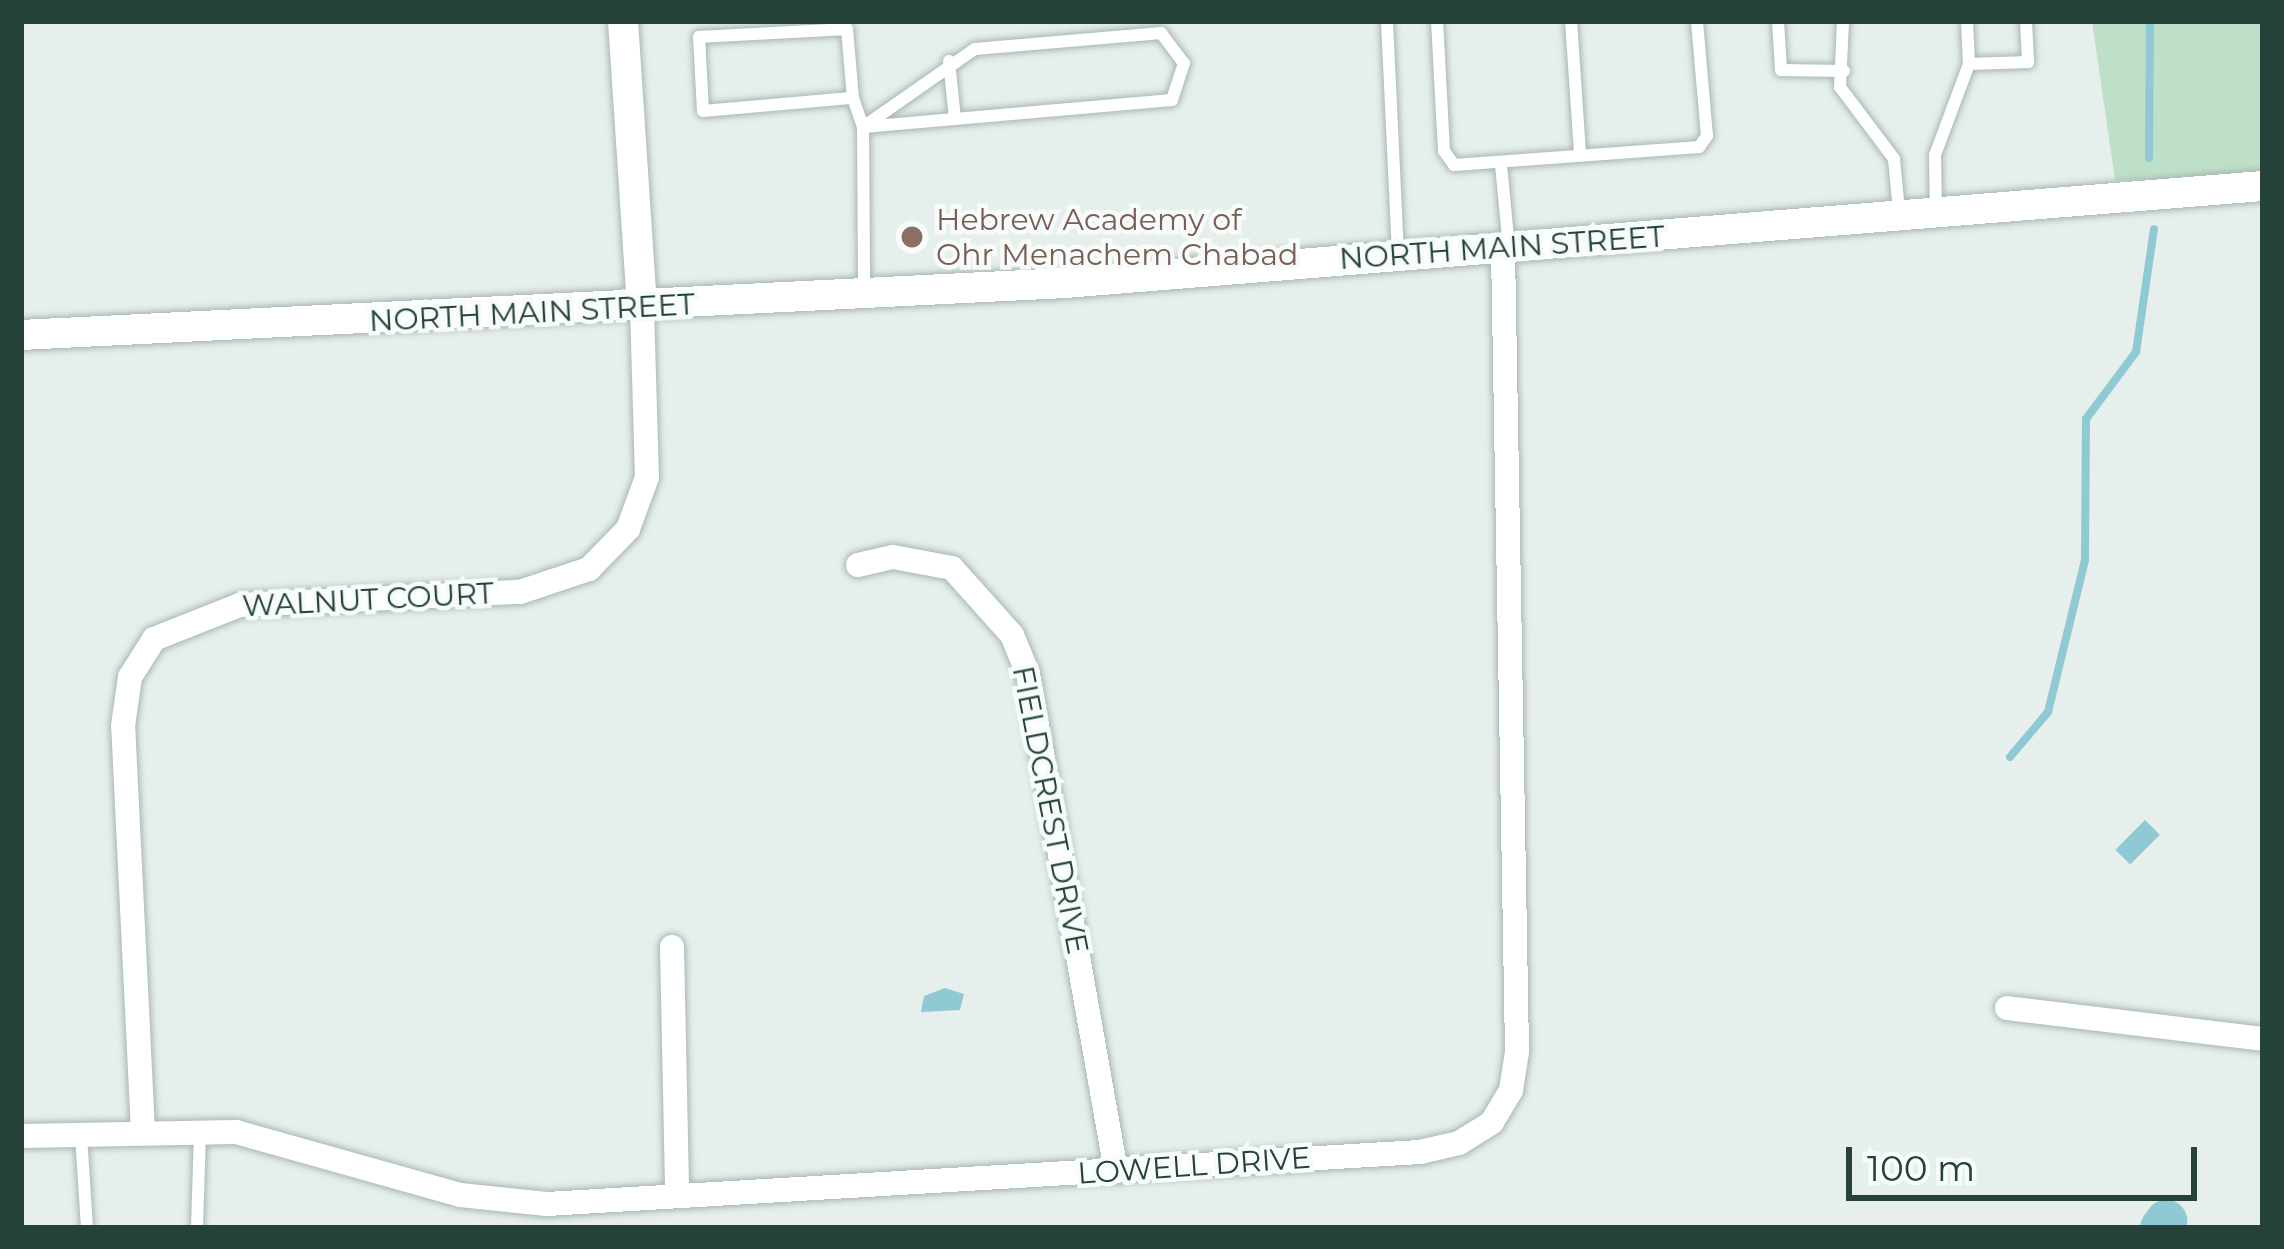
<!DOCTYPE html>
<style>
body{margin:0}
#map{position:relative;width:2284px;height:1249px;overflow:hidden;background:#e6efeb;font-family:Montserrat,sans-serif}
div>[style]{position:absolute}
.green>*{inset:0;background:#bfe0c8}
.water>*{inset:0;background:#8ec9d4;transform-origin:0 0}
.stream>*{height:8px;margin:-4px;padding:0 4px;transform-origin:4px;border-radius:4px;background:#8ec9d4}
.river>*{height:42px;margin:-21px;padding:0 21px;transform-origin:21px;border-radius:21px;background:#8ec9d4}
.roads{filter:drop-shadow(0 0 3px #a8b8b2) drop-shadow(0 0 3px #a8b8b2)}
.service>*{height:12px;margin:-6px;padding:0 6px;transform-origin:6px;border-radius:6px;background:#fff}
.minor>*{height:24px;margin:-12px;padding:0 12px;transform-origin:12px;border-radius:12px;background:#fff}
.tertiary>*{height:30px;margin:-15px;padding:0 15px;transform-origin:15px;border-radius:15px;background:#fff}
.dots>*{width:33px;height:33px;translate:-50% -50%;box-sizing:border-box;border:6px solid #f7fbf9;border-radius:50%}
span{translate:-50% -50%;white-space:nowrap;text-align:center;line-height:1.15;-webkit-text-stroke:9px #f7fbf9;paint-order:stroke}
.education-label{font-size:30px;color:#785e54}
.left{translate:0 -50%;text-align:left}
.street-label{font-size:30px;color:#24423a}
.frame{position:absolute;inset:0;border:24px solid #24423a;pointer-events:none}
.scale{position:absolute;left:1846px;top:1147px;width:351px;height:54px;box-sizing:border-box;border:6px solid #24423a;border-top:0;padding-left:15px;font-size:36px;line-height:42px;white-space:nowrap;color:#24423a;-webkit-text-stroke:9px #f7fbf9;paint-order:stroke}
</style>
<div id="map">
<div class="green">
<div style="clip-path:polygon(2092px 21px,2263px 21px,2263px 177px,2115px 180px)"></div>
</div>
<div class="water">
<div style="left:2145px;top:820px;width:21px;height:42px;rotate:45deg"></div>
<div style="clip-path:polygon(945px 988px,964px 994px,960px 1010px,921px 1012px,924px 996px)"></div>
</div>
<div class="stream">
<div style="left:2149px;top:158px;width:137px;rotate:-89.6deg"></div>
<div style="left:2010px;top:757px;width:59px;rotate:-49.8deg"></div>
<div style="left:2048px;top:712px;width:156px;rotate:-76.3deg"></div>
<div style="left:2085px;top:560px;width:141px;rotate:-89.6deg"></div>
<div style="left:2086px;top:419px;width:84px;rotate:-53.3deg"></div>
<div style="left:2136px;top:352px;width:124px;rotate:-81.7deg"></div>
</div>
<div class="river">
<div style="left:2161px;top:1228px;width:9px;rotate:-54deg"></div>
</div>
<div class="roads">
<div class="service">
<div style="left:1387px;top:21px;width:232px;rotate:87.3deg"></div>
<div style="left:1437px;top:21px;width:130px;rotate:86.9deg"></div>
<div style="left:1444px;top:151px;width:17px;rotate:54deg"></div>
<div style="left:1454px;top:165px;width:246px;rotate:-4.2deg"></div>
<div style="left:1699px;top:147px;width:14px;rotate:-54deg"></div>
<div style="left:1707px;top:136px;width:115px;rotate:-95deg"></div>
<div style="left:1571px;top:21px;width:133px;rotate:86.1deg"></div>
<div style="left:1778px;top:21px;width:49px;rotate:86.5deg"></div>
<div style="left:1781px;top:70px;width:63px;rotate:0.9deg"></div>
<div style="left:1843px;top:21px;width:66px;rotate:92.6deg"></div>
<div style="left:1840px;top:87px;width:90px;rotate:53.1deg"></div>
<div style="left:1894px;top:159px;width:52px;rotate:84.5deg"></div>
<div style="left:1967px;top:21px;width:43px;rotate:87.3deg"></div>
<div style="left:1161px;top:33px;width:38px;rotate:53deg"></div>
<div style="left:1184px;top:63px;width:39px;rotate:108deg"></div>
<div style="left:1172px;top:100px;width:310px;rotate:175deg"></div>
<div style="left:863px;top:127px;width:136px;rotate:-34.9deg"></div>
<div style="left:975px;top:49px;width:187px;rotate:-4.9deg"></div>
<div style="left:949px;top:61px;width:58px;rotate:84.1deg"></div>
<div style="left:853px;top:98px;width:69px;rotate:-95deg"></div>
<div style="left:847px;top:29px;width:148px;rotate:176.9deg"></div>
<div style="left:699px;top:37px;width:74px;rotate:86.9deg"></div>
<div style="left:703px;top:111px;width:151px;rotate:-5deg"></div>
<div style="left:853px;top:98px;width:31px;rotate:71deg"></div>
<div style="left:863px;top:127px;width:162px;rotate:89.6deg"></div>
<div style="left:1501px;top:165px;width:83px;rotate:84.5deg"></div>
<div style="left:1936px;top:213px;width:58px;rotate:-91deg"></div>
<div style="left:1935px;top:155px;width:97px;rotate:-69.5deg"></div>
<div style="left:1969px;top:64px;width:59px;rotate:-1.9deg"></div>
<div style="left:2028px;top:62px;width:41px;rotate:-92.8deg"></div>
<div style="left:81px;top:1135px;width:93px;rotate:86.3deg"></div>
<div style="left:197px;top:1228px;width:96px;rotate:-88.2deg"></div>
</div>
<div class="minor">
<div style="left:858px;top:565px;width:36px;rotate:-13deg"></div>
<div style="left:893px;top:557px;width:60px;rotate:10.6deg"></div>
<div style="left:952px;top:568px;width:90px;rotate:48.2deg"></div>
<div style="left:1012px;top:635px;width:42px;rotate:67.7deg"></div>
<div style="left:1028px;top:674px;width:505px;rotate:79.96deg"></div>
<div style="left:672px;top:947px;width:248px;rotate:88.8deg"></div>
<div style="left:2007px;top:1008px;width:258px;rotate:6.9deg"></div>
<div style="left:143px;top:1132px;width:406px;rotate:-92.8deg"></div>
<div style="left:123px;top:726px;width:49px;rotate:-81.9deg"></div>
<div style="left:130px;top:677px;width:45px;rotate:-57.7deg"></div>
<div style="left:154px;top:639px;width:92px;rotate:-21.6deg"></div>
<div style="left:240px;top:605px;width:280px;rotate:-2.7deg"></div>
<div style="left:520px;top:592px;width:73px;rotate:-18.4deg"></div>
<div style="left:589px;top:569px;width:56px;rotate:-45.7deg"></div>
<div style="left:628px;top:529px;width:55px;rotate:-69.9deg"></div>
<div style="left:647px;top:477px;width:168px;rotate:-91.7deg"></div>
<div style="left:21px;top:1136px;width:215px;rotate:-1.1deg"></div>
<div style="left:236px;top:1132px;width:233px;rotate:15.7deg"></div>
<div style="left:460px;top:1195px;width:87px;rotate:5.9deg"></div>
<div style="left:547px;top:1204px;width:875px;rotate:-3.41deg"></div>
<div style="left:1420px;top:1152px;width:40px;rotate:-13deg"></div>
<div style="left:1459px;top:1143px;width:39px;rotate:-32deg"></div>
<div style="left:1492px;top:1122px;width:37px;rotate:-59deg"></div>
<div style="left:1511px;top:1090px;width:39px;rotate:-81deg"></div>
<div style="left:1517px;top:1051px;width:802px;rotate:-91deg"></div>
</div>
<div class="tertiary">
<div style="left:623px;top:21px;width:289px;rotate:86.2deg"></div>
<div style="left:21px;top:335px;width:1045px;rotate:-2.85deg"></div>
<div style="left:1065px;top:283px;width:1202px;rotate:-4.63deg"></div>
</div>
</div>
<div class="dots">
<div style="left:912px;top:237px;background:#8d6e63"></div>
</div>
<div class="education-label">
<span class="left" style="left:936px;top:237px">Hebrew Academy of<br>Ohr Menachem Chabad</span>
</div>
<div class="street-label">
<span style="left:1502px;top:248px;rotate:-4deg">NORTH MAIN STREET</span>
<span style="left:532px;top:313px;rotate:-3deg">NORTH MAIN STREET</span>
<span style="left:368px;top:600px;rotate:-3deg">WALNUT COURT</span>
<span style="left:1050px;top:810px;rotate:79deg">FIELDCREST DRIVE</span>
<span style="left:1194px;top:1166px;rotate:-4deg">LOWELL DRIVE</span>
</div>
<div class="frame"></div>
<div class="scale">100 m</div>
</div>
